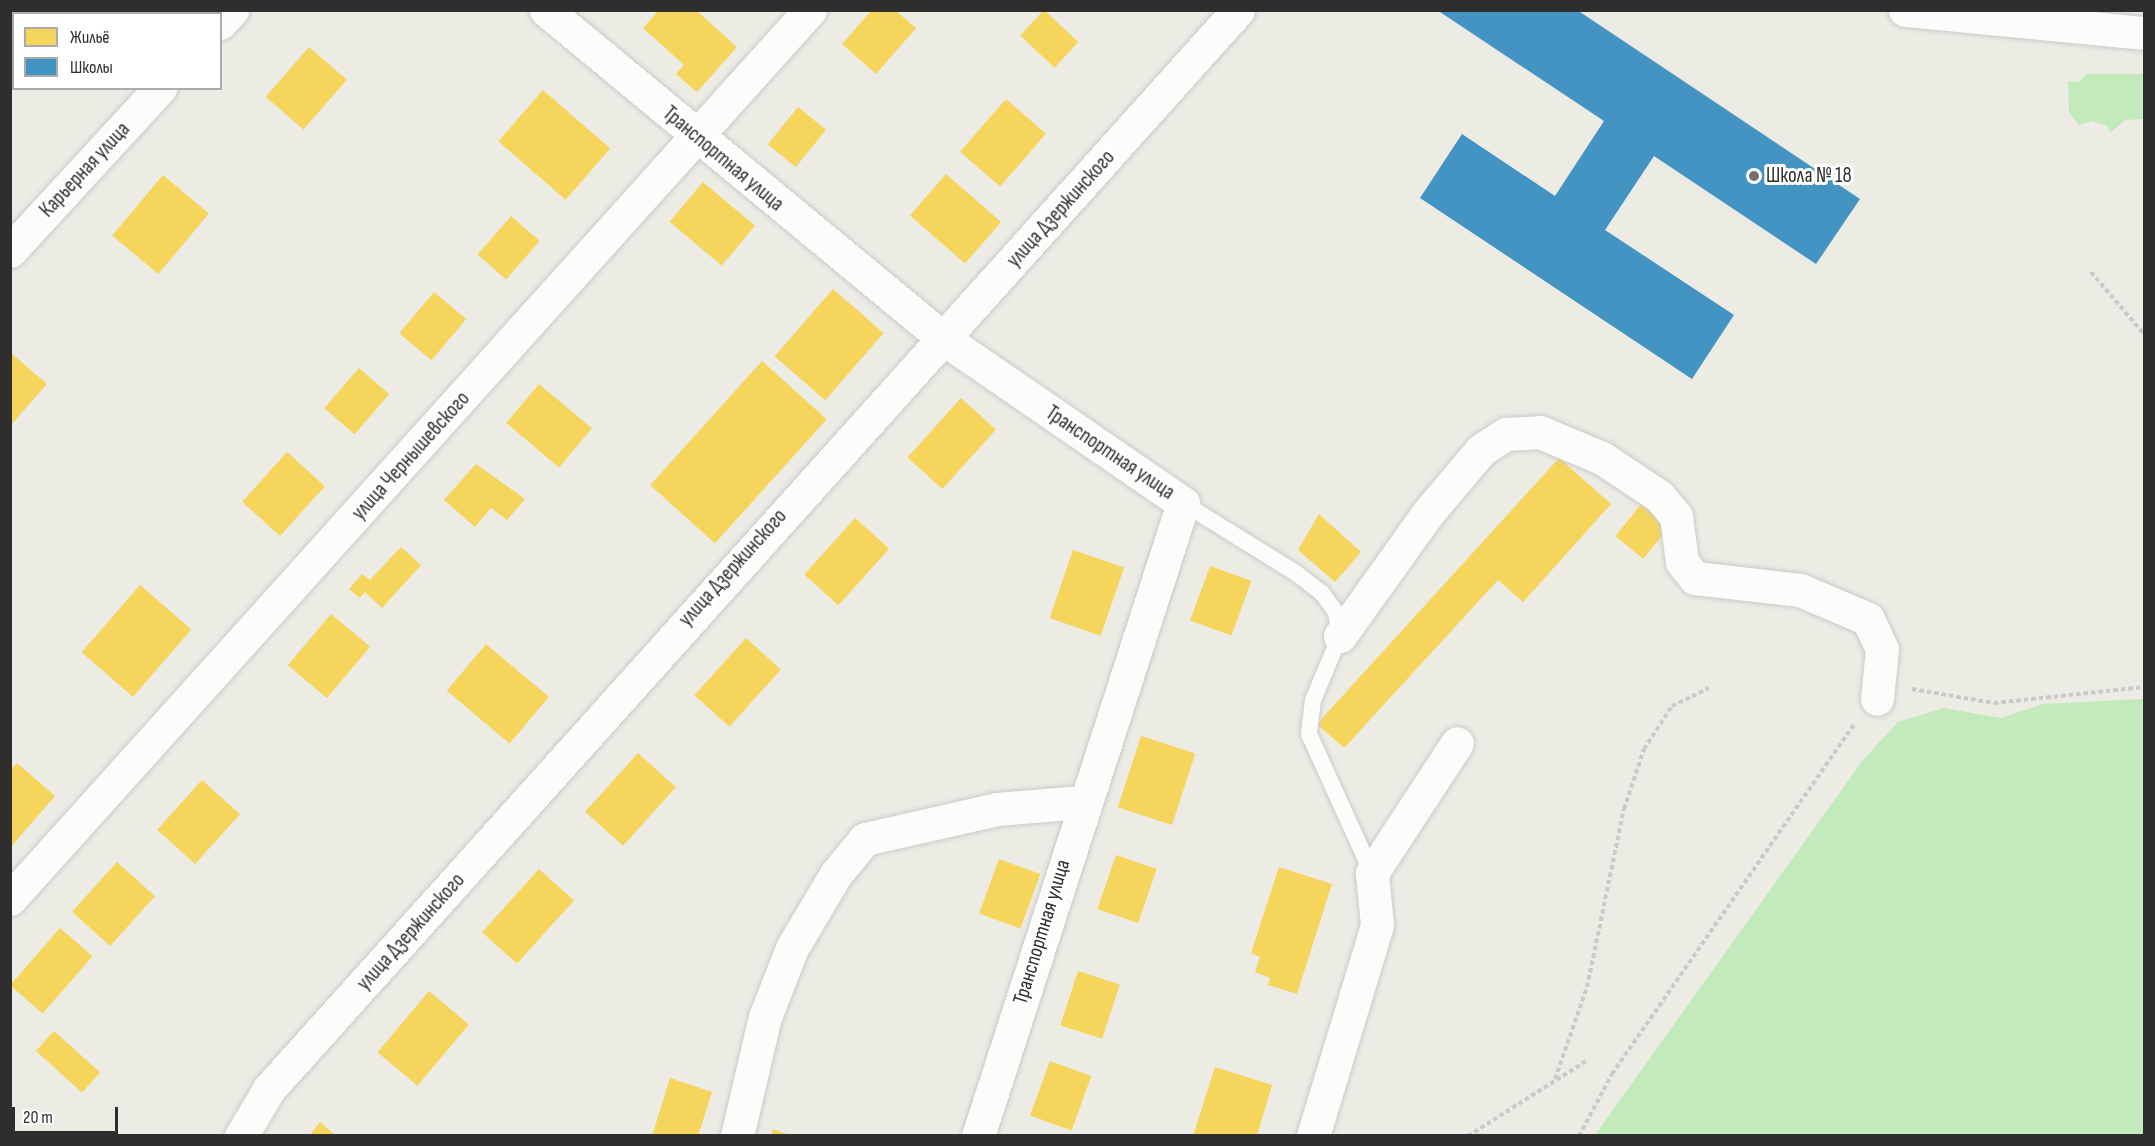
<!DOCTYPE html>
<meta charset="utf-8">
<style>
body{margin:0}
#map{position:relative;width:2155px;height:1146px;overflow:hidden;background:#ecebe4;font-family:"Sofia Sans Condensed",sans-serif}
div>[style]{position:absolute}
.green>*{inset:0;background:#c3eabb}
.homes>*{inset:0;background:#f6d55c;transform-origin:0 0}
.schools>*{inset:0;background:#4393c3}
.path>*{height:4px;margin-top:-2px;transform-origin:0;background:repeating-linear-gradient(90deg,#cacac9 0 4.5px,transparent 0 7.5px)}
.roads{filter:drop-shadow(0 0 2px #cacac9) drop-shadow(0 0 2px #cacac9)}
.lane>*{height:16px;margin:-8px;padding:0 8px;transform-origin:8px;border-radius:8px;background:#fcfcfb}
.street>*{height:33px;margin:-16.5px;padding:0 16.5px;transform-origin:16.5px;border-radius:16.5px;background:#fcfcfb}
.dots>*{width:16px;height:16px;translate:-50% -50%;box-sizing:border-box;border:3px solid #fff;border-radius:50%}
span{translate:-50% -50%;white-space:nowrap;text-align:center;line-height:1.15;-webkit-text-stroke:6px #fff;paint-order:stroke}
.street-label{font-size:21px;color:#2e2e2e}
.poi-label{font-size:21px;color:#2e2e2e}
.left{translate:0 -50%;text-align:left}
.frame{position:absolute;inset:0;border:12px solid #2e2e2e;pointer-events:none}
.legend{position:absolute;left:12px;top:12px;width:210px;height:78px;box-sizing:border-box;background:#fff;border:2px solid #ababab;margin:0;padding:8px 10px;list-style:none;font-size:18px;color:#2e2e2e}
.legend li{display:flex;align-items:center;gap:12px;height:30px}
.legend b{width:30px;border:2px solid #ababab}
.scale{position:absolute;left:12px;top:1107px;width:106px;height:27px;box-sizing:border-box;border:3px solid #2e2e2e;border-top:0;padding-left:8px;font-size:18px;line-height:21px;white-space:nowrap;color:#2e2e2e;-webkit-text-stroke:4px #fff;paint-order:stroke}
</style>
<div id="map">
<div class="green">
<div style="clip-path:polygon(2087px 74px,2144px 74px,2144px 119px,2125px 120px,2110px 133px,2107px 126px,2092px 121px,2079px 125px,2069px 112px,2068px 81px,2078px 82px)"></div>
<div style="clip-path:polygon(2144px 699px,2144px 1135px,1595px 1135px,1863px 760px,1898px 722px,1944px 708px,2001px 718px,2042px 704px)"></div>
</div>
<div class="homes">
<div style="clip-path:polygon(659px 10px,696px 10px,737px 47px,697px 92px,676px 74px,684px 65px,643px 28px)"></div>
<div style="clip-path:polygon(872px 10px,895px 10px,916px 28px,876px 74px,842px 44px)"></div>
<div style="left:1044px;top:10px;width:47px;height:35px;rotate:43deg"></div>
<div style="left:309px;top:47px;width:50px;height:66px;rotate:41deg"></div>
<div style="left:543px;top:90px;width:89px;height:68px;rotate:41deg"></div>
<div style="left:1006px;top:99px;width:53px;height:70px;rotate:41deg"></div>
<div style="left:798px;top:107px;width:36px;height:48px;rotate:39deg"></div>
<div style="left:946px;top:174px;width:73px;height:55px;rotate:41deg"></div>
<div style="left:163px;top:175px;width:60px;height:79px;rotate:40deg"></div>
<div style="left:703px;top:182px;width:68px;height:52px;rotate:40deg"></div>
<div style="left:511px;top:216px;width:38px;height:51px;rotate:41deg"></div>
<div style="left:833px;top:289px;width:67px;height:89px;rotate:41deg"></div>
<div style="left:434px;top:292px;width:42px;height:54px;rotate:40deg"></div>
<div style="clip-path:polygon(10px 352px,47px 384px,10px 426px)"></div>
<div style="left:762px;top:361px;width:87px;height:167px;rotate:42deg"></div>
<div style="left:359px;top:368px;width:40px;height:53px;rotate:41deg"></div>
<div style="left:539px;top:384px;width:69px;height:51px;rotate:40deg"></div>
<div style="left:961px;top:398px;width:47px;height:80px;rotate:42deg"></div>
<div style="left:287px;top:452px;width:51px;height:67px;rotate:42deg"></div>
<div style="clip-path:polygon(1559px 458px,1611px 504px,1523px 602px,1498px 580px,1344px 748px,1317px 724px)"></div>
<div style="clip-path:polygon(476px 464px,525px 499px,507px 520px,491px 508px,475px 527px,444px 500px)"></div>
<div style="left:1643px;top:502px;width:36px;height:44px;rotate:39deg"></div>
<div style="clip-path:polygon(1319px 514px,1361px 552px,1335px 582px,1298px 550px)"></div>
<div style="left:855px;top:518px;width:46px;height:76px;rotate:42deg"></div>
<div style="clip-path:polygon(401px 547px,421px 565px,382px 608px,365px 592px,360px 598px,349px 589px,362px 574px,370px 580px)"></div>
<div style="left:1073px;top:550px;width:54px;height:72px;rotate:19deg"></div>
<div style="left:1210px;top:566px;width:44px;height:58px;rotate:20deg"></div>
<div style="left:140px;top:585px;width:68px;height:89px;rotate:41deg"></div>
<div style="left:331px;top:614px;width:51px;height:67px;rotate:40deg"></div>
<div style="left:746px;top:638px;width:47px;height:77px;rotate:42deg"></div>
<div style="left:486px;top:644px;width:82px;height:61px;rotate:40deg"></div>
<div style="left:1141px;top:736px;width:57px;height:75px;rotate:18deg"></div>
<div style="left:638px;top:753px;width:51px;height:79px;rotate:42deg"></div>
<div style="clip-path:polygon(17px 763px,55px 796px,10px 848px,10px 771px)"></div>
<div style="left:202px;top:780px;width:51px;height:67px;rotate:42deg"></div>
<div style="left:1116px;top:855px;width:43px;height:57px;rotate:19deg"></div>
<div style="left:999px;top:859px;width:44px;height:58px;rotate:20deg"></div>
<div style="left:117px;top:862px;width:51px;height:67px;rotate:42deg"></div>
<div style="clip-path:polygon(1279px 867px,1332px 884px,1297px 994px,1268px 985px,1270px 978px,1255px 972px,1260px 957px,1251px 953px)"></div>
<div style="left:539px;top:869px;width:47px;height:85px;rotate:42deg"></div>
<div style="left:60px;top:928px;width:43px;height:76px;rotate:41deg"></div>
<div style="left:1078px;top:971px;width:44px;height:57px;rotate:18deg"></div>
<div style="left:429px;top:991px;width:52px;height:80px;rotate:40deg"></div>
<div style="left:54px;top:1031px;width:62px;height:27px;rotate:42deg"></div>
<div style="left:1050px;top:1061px;width:44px;height:58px;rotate:20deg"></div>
<div style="clip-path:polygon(1215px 1067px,1272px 1085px,1257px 1136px,1193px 1136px)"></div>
<div style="clip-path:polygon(670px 1078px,712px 1092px,698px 1136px,652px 1136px)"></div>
<div style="clip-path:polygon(320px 1122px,336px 1136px,309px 1136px)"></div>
<div style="clip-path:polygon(773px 1129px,790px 1135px,790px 1136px,771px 1136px)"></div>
</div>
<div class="schools">
<div style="clip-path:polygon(1437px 10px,1577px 10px,1860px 199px,1816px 264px,1654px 156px,1605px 230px,1734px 315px,1692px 379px,1420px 198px,1462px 134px,1555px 196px,1604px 121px)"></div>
</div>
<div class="path">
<div style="left:2091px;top:272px;width:82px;rotate:49.5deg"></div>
<div style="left:1912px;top:689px;width:83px;rotate:9.7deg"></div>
<div style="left:1994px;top:703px;width:151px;rotate:-6.1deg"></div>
<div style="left:1555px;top:1079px;width:97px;rotate:-70.8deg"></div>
<div style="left:1587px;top:987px;width:182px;rotate:-78.3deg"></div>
<div style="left:1624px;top:809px;width:63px;rotate:-71.6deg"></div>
<div style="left:1644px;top:749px;width:51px;rotate:-56.9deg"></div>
<div style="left:1672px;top:706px;width:41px;rotate:-25.9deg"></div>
<div style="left:1468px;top:1136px;width:140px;rotate:-32.4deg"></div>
<div style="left:1579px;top:1136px;width:70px;rotate:-62deg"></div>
<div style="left:1612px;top:1074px;width:425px;rotate:-55.3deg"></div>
</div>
<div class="roads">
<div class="lane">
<div style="left:1183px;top:503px;width:133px;rotate:31.8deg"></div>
<div style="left:1296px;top:573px;width:33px;rotate:38deg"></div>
<div style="left:1322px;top:593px;width:24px;rotate:54deg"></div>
<div style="left:1336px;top:612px;width:24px;rotate:81deg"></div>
<div style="left:1340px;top:636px;width:69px;rotate:112.9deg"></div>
<div style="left:1313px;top:700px;width:34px;rotate:97deg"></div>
<div style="left:1309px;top:734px;width:153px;rotate:65.6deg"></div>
</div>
<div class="street">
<div style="left:546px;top:10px;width:516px;rotate:39.58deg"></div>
<div style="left:944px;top:339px;width:290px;rotate:34.5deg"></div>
<div style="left:1183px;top:503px;width:665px;rotate:107.94deg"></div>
<div style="left:1905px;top:10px;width:240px;rotate:5.5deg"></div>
<div style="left:220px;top:23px;width:18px;rotate:-47deg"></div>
<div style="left:10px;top:251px;width:222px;rotate:-47.4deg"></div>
<div style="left:1340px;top:636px;width:151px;rotate:-54.4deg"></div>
<div style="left:1428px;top:513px;width:82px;rotate:-49.9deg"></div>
<div style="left:1481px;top:450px;width:30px;rotate:-33deg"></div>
<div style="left:1506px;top:434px;width:34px;rotate:-3deg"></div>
<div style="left:1540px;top:432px;width:67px;rotate:22.8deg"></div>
<div style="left:1602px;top:458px;width:69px;rotate:33.7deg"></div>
<div style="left:1659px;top:496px;width:26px;rotate:50deg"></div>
<div style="left:1676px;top:516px;width:46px;rotate:82.6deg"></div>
<div style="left:1682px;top:562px;width:21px;rotate:51deg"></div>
<div style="left:1695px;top:578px;width:106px;rotate:6.5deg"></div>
<div style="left:1800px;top:590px;width:74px;rotate:23.1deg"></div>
<div style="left:1868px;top:619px;width:33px;rotate:65deg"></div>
<div style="left:1882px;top:649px;width:50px;rotate:95.7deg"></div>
<div style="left:10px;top:899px;width:1196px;rotate:-48.02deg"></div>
<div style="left:241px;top:1136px;width:55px;rotate:-59.2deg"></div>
<div style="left:269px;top:1089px;width:1450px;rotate:-48.07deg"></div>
<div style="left:737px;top:1136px;width:122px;rotate:-76.8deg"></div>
<div style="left:765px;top:1017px;width:74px;rotate:-68.6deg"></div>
<div style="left:792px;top:948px;width:86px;rotate:-59.3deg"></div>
<div style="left:836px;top:874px;width:45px;rotate:-50.4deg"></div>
<div style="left:865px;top:839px;width:135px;rotate:-12.8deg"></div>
<div style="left:997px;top:809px;width:85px;rotate:-4.7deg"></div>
<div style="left:1313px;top:1136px;width:220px;rotate:-73.1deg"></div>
<div style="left:1377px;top:925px;width:52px;rotate:-95.5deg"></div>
<div style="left:1372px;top:873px;width:155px;rotate:-56.8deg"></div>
</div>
</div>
<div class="dots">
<div style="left:1754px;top:176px;background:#70706e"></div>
</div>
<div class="street-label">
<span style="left:723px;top:159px;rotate:40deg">Транспортная улица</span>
<span style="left:85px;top:170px;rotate:-47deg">Карьерная улица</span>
<span style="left:1061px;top:209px;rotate:-48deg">улица Дзержинского</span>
<span style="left:1110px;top:453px;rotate:34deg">Транспортная улица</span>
<span style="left:411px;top:456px;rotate:-48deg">улица Чернышевского</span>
<span style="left:733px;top:568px;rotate:-48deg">улица Дзержинского</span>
<span style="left:411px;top:932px;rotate:-48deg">улица Дзержинского</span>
<span style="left:1042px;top:932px;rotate:-73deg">Транспортная улица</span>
</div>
<div class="poi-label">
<span class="left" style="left:1766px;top:176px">Школа № 18</span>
</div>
<div class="frame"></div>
<ul class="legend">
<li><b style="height:16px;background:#f6d55c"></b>Жильё</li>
<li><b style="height:16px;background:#4393c3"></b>Школы</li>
</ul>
<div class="scale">20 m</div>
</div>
